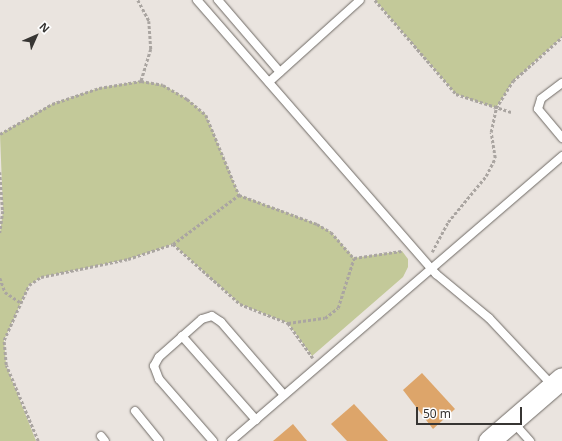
<!DOCTYPE html>
<style>
body{margin:0}
#map{position:relative;width:562px;height:441px;overflow:hidden;background:#eae4df;font-family:"Noto Sans",sans-serif}
div>[style]{position:absolute}
.green>*{inset:0;background:#c3c999}
.building>*{inset:0;background:#dda56a}
.path>*{height:2.5px;margin-top:-1.25px;transform-origin:0;background:repeating-linear-gradient(90deg,#aaa5a1 0 3px,transparent 0 5px)}
.roads{filter:drop-shadow(0 0 1px #6e6964) drop-shadow(0 0 1px #6e6964)}
.service>*{height:8px;margin:-4px;padding:0 4px;transform-origin:4px;border-radius:4px;background:#fff}
.tertiary>*{height:21px;margin:-10.5px;padding:0 10.5px;transform-origin:10.5px;border-radius:10.5px;background:#fff}
span{translate:-50% -50%;white-space:nowrap;text-align:center;line-height:1.15;-webkit-text-stroke:4px #fff;paint-order:stroke}
.north{position:absolute;left:16px;top:16px;width:40px;height:40px;-webkit-text-stroke:3px #fff;paint-order:stroke;rotate:45deg;font-size:11px;font-weight:700;line-height:16px;text-align:center;color:#373533}
.north::after{content:'';display:block;margin:auto;width:14px;height:18px;background:#373533;clip-path:polygon(50% 0,100% 100%,50% 72%,0 100%)}
.scale{position:absolute;left:416px;top:407px;width:106px;height:18px;box-sizing:border-box;border:2px solid #373533;border-top:0;padding-left:5px;font-size:12px;line-height:14px;white-space:nowrap;color:#373533;-webkit-text-stroke:3px #fff;paint-order:stroke}
</style>
<div id="map">
<div class="green">
<div style="clip-path:polygon(375px 0,562px 0,562px 37px,513px 81px,496px 108px,456px 94px)"></div>
<div style="clip-path:polygon(141px 81px,163px 85px,187px 99px,206px 115px,239px 195px,317px 224px,331px 232px,354px 258px,402px 251px,408px 259px,408px 267px,403px 277px,312px 356px,288px 323px,240px 304px,173px 244px,128px 259px,41px 277px,29px 285px,4px 340px,6px 365px,36px 441px,0 441px,0 233px,3px 211px,0 134px,52px 104px,99px 88px)"></div>
</div>
<div class="building">
<div style="clip-path:polygon(422px 373px,455px 409px,433px 429px,403px 390px)"></div>
<div style="clip-path:polygon(354px 404px,388px 441px,347px 441px,331px 424px)"></div>
<div style="clip-path:polygon(293px 424px,307px 441px,273px 441px)"></div>
</div>
<div class="path">
<div style="left:138px;top:0;width:24px;rotate:62deg"></div>
<div style="left:149px;top:21px;width:28px;rotate:86deg"></div>
<div style="left:151px;top:49px;width:34px;rotate:107deg"></div>
<div style="left:375px;top:0;width:124px;rotate:49.2deg"></div>
<div style="left:456px;top:94px;width:58px;rotate:18.1deg"></div>
<div style="left:0;top:134px;width:60px;rotate:-30deg"></div>
<div style="left:52px;top:104px;width:50px;rotate:-18.8deg"></div>
<div style="left:99px;top:88px;width:43px;rotate:-9.5deg"></div>
<div style="left:141px;top:81px;width:22px;rotate:10deg"></div>
<div style="left:163px;top:85px;width:28px;rotate:30deg"></div>
<div style="left:187px;top:99px;width:25px;rotate:40deg"></div>
<div style="left:206px;top:115px;width:87px;rotate:67.6deg"></div>
<div style="left:239px;top:195px;width:83px;rotate:20.4deg"></div>
<div style="left:317px;top:224px;width:16px;rotate:30deg"></div>
<div style="left:331px;top:232px;width:35px;rotate:49deg"></div>
<div style="left:354px;top:258px;width:48px;rotate:-8.5deg"></div>
<div style="left:0;top:172px;width:39px;rotate:86deg"></div>
<div style="left:3px;top:211px;width:22px;rotate:98deg"></div>
<div style="left:173px;top:244px;width:90px;rotate:41.8deg"></div>
<div style="left:240px;top:304px;width:52px;rotate:21.6deg"></div>
<div style="left:288px;top:323px;width:37px;rotate:-8deg"></div>
<div style="left:325px;top:318px;width:16px;rotate:-38deg"></div>
<div style="left:338px;top:308px;width:52px;rotate:-72.3deg"></div>
<div style="left:432px;top:252px;width:34px;rotate:-62deg"></div>
<div style="left:448px;top:222px;width:60px;rotate:-50.4deg"></div>
<div style="left:486px;top:176px;width:20px;rotate:-63deg"></div>
<div style="left:495px;top:158px;width:26px;rotate:-99deg"></div>
<div style="left:491px;top:132px;width:25px;rotate:-78deg"></div>
<div style="left:496px;top:108px;width:32px;rotate:-58deg"></div>
<div style="left:513px;top:81px;width:66px;rotate:-41.9deg"></div>
<div style="left:0;top:278px;width:15px;rotate:70deg"></div>
<div style="left:5px;top:292px;width:18px;rotate:34deg"></div>
<div style="left:288px;top:323px;width:43px;rotate:54.5deg"></div>
<div style="left:38px;top:441px;width:82px;rotate:-112.8deg"></div>
<div style="left:6px;top:365px;width:25px;rotate:-95deg"></div>
<div style="left:4px;top:340px;width:60px;rotate:-65.6deg"></div>
<div style="left:29px;top:285px;width:14px;rotate:-34deg"></div>
<div style="left:41px;top:277px;width:89px;rotate:-11.7deg"></div>
<div style="left:128px;top:259px;width:47px;rotate:-18.4deg"></div>
<div style="left:173px;top:244px;width:82px;rotate:-36.6deg"></div>
</div>
<div class="roads">
<div class="service">
<div style="left:197px;top:0;width:364px;rotate:48.9deg"></div>
<div style="left:436px;top:274px;width:69px;rotate:39.7deg"></div>
<div style="left:489px;top:318px;width:92px;rotate:46.8deg"></div>
<div style="left:218px;top:0;width:95px;rotate:49.3deg"></div>
<div style="left:269px;top:82px;width:122px;rotate:-42deg"></div>
<div style="left:562px;top:83px;width:26px;rotate:143deg"></div>
<div style="left:541px;top:99px;width:10px;rotate:107deg"></div>
<div style="left:538px;top:109px;width:38px;rotate:50deg"></div>
<div style="left:182px;top:336px;width:112px;rotate:48.6deg"></div>
<div style="left:135px;top:411px;width:38px;rotate:51deg"></div>
<div style="left:512px;top:421px;width:27px;rotate:48deg"></div>
<div style="left:101px;top:436px;width:6px;rotate:51deg"></div>
<div style="left:213px;top:441px;width:82px;rotate:-131.1deg"></div>
<div style="left:159px;top:379px;width:14px;rotate:-111deg"></div>
<div style="left:154px;top:366px;width:10px;rotate:-61deg"></div>
<div style="left:159px;top:357px;width:57px;rotate:-41.5deg"></div>
<div style="left:202px;top:319px;width:10px;rotate:-17deg"></div>
<div style="left:212px;top:316px;width:11px;rotate:34deg"></div>
<div style="left:221px;top:322px;width:96px;rotate:49.2deg"></div>
<div style="left:231px;top:441px;width:437px;rotate:-40.7deg"></div>
</div>
<div class="tertiary">
<div style="left:489px;top:441px;width:96px;rotate:-40.8deg"></div>
</div>
</div>
<div class="north">N</div>
<div class="scale">50 m</div>
</div>
